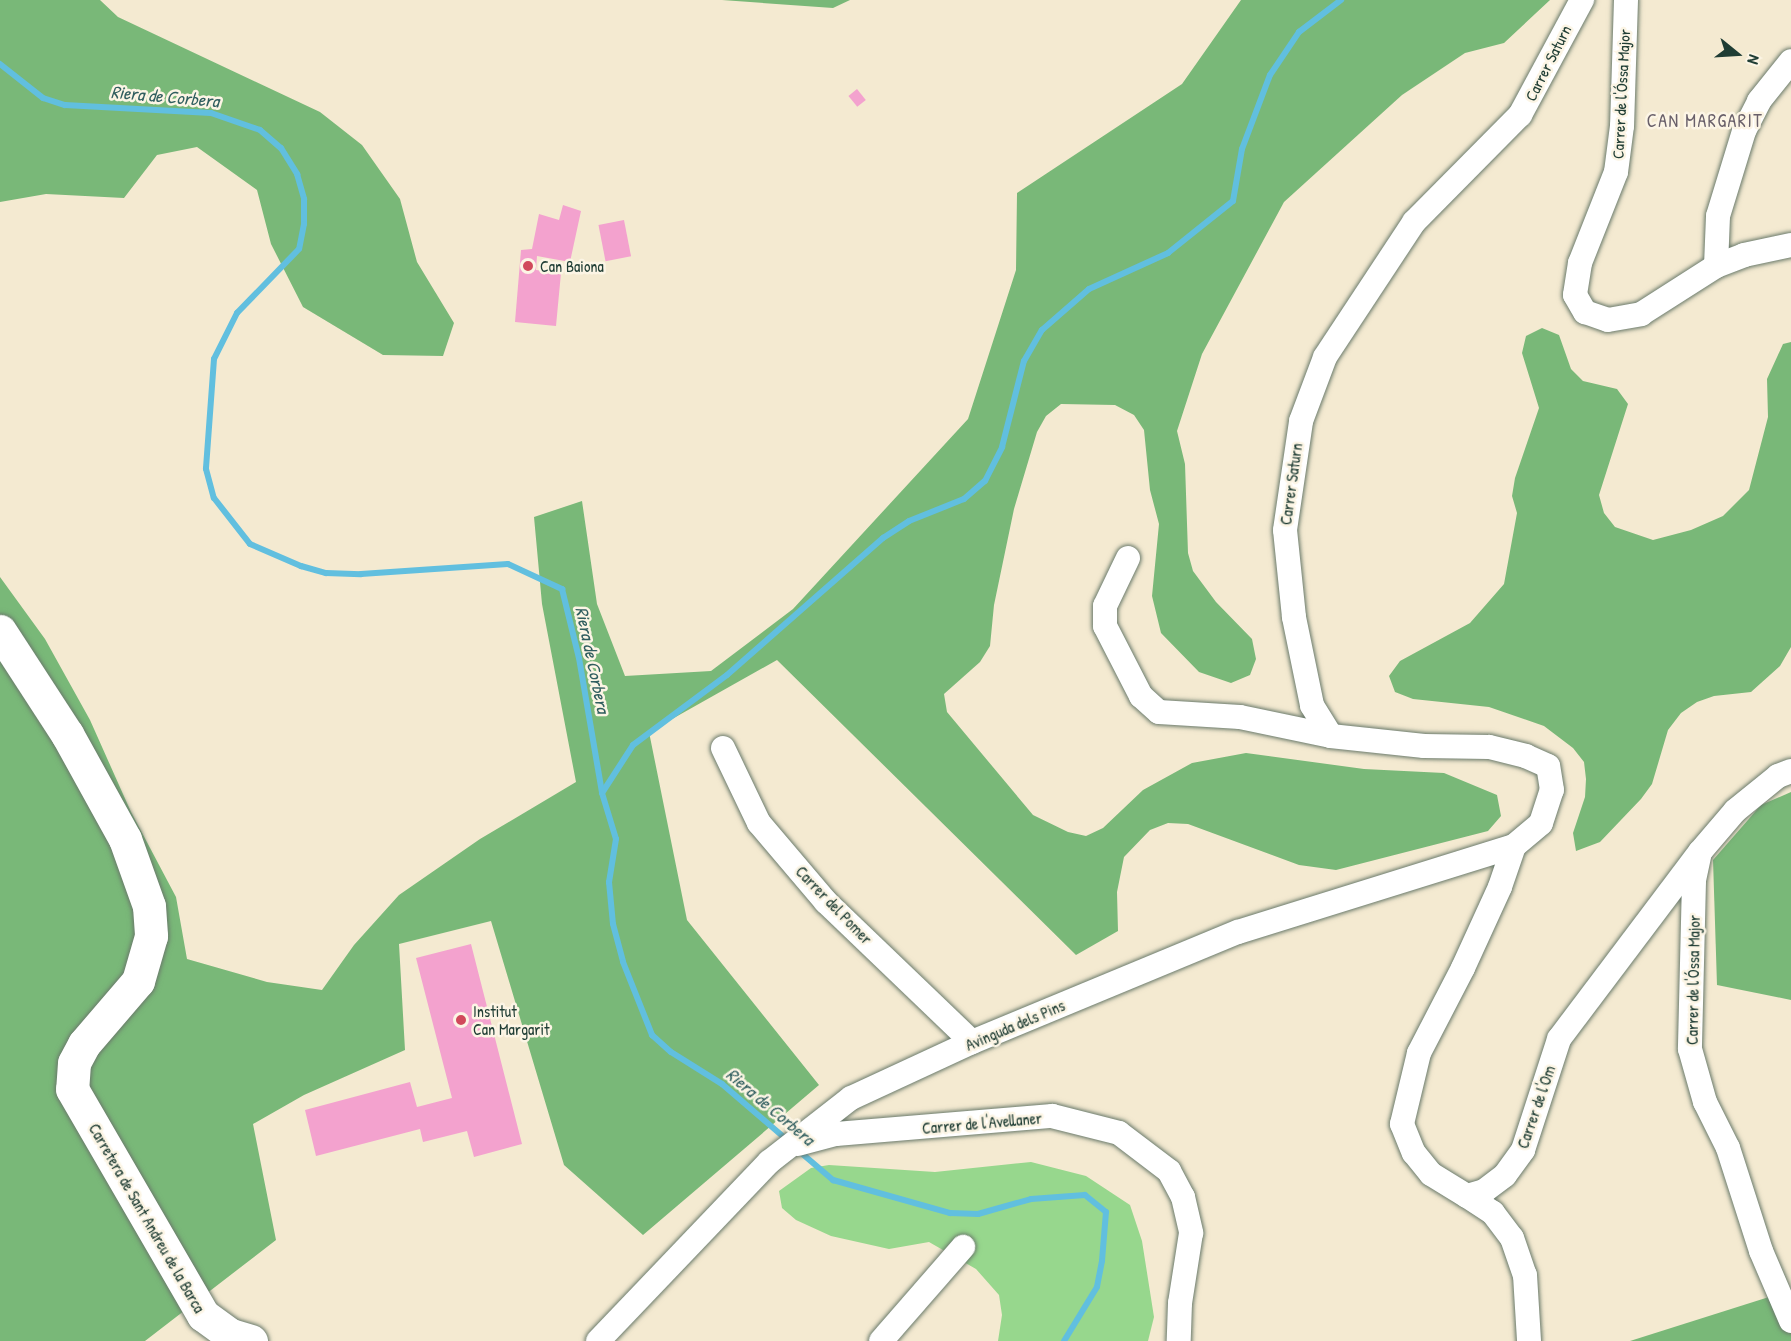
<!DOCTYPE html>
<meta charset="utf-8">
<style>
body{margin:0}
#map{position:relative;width:1791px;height:1341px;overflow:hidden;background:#f4ead1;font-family:"Patrick Hand",sans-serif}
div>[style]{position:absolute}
.green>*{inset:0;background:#97d78d}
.forest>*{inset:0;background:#79b878}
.stream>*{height:6px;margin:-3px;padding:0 3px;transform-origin:3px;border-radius:3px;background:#61bfdf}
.building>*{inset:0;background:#f3a2ce;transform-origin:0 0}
.roads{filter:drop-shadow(0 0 2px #6a7a6b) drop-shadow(0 0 2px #6a7a6b)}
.street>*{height:24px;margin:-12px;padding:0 12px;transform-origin:12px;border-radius:12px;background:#fff}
.secondary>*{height:33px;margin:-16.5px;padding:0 16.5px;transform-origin:16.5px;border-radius:16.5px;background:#fff}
.dots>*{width:16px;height:16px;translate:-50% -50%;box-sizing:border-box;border:3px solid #fcf5e5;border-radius:50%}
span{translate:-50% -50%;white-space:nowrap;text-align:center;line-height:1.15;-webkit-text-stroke:5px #fcf5e5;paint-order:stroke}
.street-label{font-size:16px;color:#1f3d34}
.poi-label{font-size:16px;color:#1f3d34}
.left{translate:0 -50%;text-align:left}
.water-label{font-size:18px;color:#305e5f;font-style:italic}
.neighbourhood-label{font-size:18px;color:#69606a;letter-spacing:1.5px}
.north{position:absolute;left:1707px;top:24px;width:60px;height:60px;-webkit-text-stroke:4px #fcf5e5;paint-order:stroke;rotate:108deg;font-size:16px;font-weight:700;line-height:24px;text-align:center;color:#1f3d34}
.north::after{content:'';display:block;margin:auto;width:21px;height:27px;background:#1f3d34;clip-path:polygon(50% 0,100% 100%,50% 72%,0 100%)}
</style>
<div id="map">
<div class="green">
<div style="clip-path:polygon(1031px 1162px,1086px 1176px,1130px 1205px,1142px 1241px,1154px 1317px,1148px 1341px,998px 1341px,1002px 1315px,999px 1295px,976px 1269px,929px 1242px,889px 1249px,831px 1236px,796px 1220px,782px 1208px,779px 1191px,811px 1168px,829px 1165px,935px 1172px)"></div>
</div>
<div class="forest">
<div style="clip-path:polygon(0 0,100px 0,118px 17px,320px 112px,362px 145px,400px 199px,417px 262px,454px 323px,443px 356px,383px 355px,303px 307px,271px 244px,257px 190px,197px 147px,157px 155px,124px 198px,46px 194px,0 202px)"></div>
<div style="clip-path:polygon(722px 0,850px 0,833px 8px)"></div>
<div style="clip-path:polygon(1241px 0,1550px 0,1504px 43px,1465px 53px,1402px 95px,1284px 202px,1202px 354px,1177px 431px,1185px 464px,1188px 553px,1193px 571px,1216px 602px,1252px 639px,1256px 659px,1250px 675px,1231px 683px,1199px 672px,1161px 633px,1152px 596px,1159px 524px,1150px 490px,1144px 430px,1134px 415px,1115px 405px,1061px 404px,1046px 416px,1037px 432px,1014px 509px,994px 605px,990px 646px,980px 662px,944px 694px,947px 712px,1033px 815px,1068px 832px,1086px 836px,1103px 828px,1143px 790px,1192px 763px,1246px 753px,1364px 769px,1444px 773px,1497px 795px,1501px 816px,1488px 831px,1336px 870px,1299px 865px,1188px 824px,1168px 823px,1150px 830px,1124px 857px,1117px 892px,1118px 931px,1076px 955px,777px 660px,649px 732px,687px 920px,819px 1085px,643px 1235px,564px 1165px,491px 921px,399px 944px,405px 1050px,304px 1095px,253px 1124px,276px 1240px,145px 1341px,0 1341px,0 577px,45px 639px,90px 720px,131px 812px,176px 897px,187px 959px,267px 982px,322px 990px,354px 945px,399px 895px,480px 839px,576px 782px,542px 604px,534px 517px,582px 501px,597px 604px,625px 676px,711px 671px,793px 609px,968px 419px,1016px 270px,1017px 193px,1182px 84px)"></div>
<div style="clip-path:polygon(1542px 328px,1559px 335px,1571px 369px,1583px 381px,1617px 389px,1628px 404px,1599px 495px,1604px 513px,1615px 527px,1653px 540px,1691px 530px,1723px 516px,1749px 490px,1768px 417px,1767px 379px,1783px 344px,1791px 342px,1791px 647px,1780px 666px,1751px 692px,1714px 696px,1697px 702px,1681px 713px,1668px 730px,1652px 784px,1641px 799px,1600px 842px,1576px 851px,1573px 833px,1585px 797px,1586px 779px,1584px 762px,1573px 748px,1544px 726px,1489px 707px,1413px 699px,1395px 692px,1389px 676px,1400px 661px,1470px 623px,1504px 584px,1517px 513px,1512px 496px,1515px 478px,1539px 408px,1522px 353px,1526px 336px)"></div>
<div style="clip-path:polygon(1791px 792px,1791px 1000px,1717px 985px,1713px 860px,1761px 805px)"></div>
<div style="clip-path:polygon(1791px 1290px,1791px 1341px,1630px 1341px)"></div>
</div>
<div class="stream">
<div style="left:0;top:64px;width:55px;rotate:38.3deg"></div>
<div style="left:43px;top:98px;width:23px;rotate:18deg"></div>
<div style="left:65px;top:105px;width:146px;rotate:3.1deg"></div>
<div style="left:211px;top:113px;width:52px;rotate:19.1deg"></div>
<div style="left:260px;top:130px;width:28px;rotate:41deg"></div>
<div style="left:281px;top:148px;width:31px;rotate:58deg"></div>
<div style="left:297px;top:174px;width:26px;rotate:74deg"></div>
<div style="left:304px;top:199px;width:25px;rotate:90deg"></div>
<div style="left:304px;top:224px;width:25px;rotate:101deg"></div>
<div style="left:299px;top:249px;width:89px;rotate:134.1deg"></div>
<div style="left:237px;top:313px;width:51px;rotate:116.6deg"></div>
<div style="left:214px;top:359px;width:110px;rotate:94.2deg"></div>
<div style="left:206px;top:469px;width:30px;rotate:75deg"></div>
<div style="left:214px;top:498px;width:58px;rotate:52deg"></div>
<div style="left:250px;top:544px;width:56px;rotate:23.3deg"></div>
<div style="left:301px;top:566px;width:26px;rotate:16deg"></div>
<div style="left:326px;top:573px;width:35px;rotate:2deg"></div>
<div style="left:361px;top:574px;width:147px;rotate:-3.9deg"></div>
<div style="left:508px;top:564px;width:60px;rotate:24.8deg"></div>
<div style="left:562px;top:589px;width:71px;rotate:76.2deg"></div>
<div style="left:579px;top:658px;width:137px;rotate:80.3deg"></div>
<div style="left:602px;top:793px;width:48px;rotate:73.1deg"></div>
<div style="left:616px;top:839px;width:44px;rotate:99.2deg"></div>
<div style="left:609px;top:882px;width:42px;rotate:84.6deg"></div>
<div style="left:613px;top:924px;width:39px;rotate:75deg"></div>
<div style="left:623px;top:962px;width:79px;rotate:68.3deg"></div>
<div style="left:652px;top:1035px;width:25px;rotate:42deg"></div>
<div style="left:671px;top:1052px;width:60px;rotate:32.1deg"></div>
<div style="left:722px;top:1084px;width:86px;rotate:40.7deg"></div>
<div style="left:602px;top:793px;width:57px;rotate:-57.1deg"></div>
<div style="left:633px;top:745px;width:117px;rotate:-36.7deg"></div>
<div style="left:727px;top:675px;width:208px;rotate:-41.3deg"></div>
<div style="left:883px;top:538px;width:31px;rotate:-33deg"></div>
<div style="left:909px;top:521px;width:59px;rotate:-21.8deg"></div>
<div style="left:964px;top:499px;width:28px;rotate:-41deg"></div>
<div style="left:985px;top:481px;width:38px;rotate:-63deg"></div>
<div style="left:1002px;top:447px;width:89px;rotate:-75.7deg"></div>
<div style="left:1024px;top:361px;width:36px;rotate:-60deg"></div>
<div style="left:1042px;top:330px;width:62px;rotate:-41.1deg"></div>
<div style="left:1089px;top:289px;width:87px;rotate:-24.5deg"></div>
<div style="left:1168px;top:253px;width:83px;rotate:-38.7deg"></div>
<div style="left:1233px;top:201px;width:53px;rotate:-80.2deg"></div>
<div style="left:1242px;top:149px;width:79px;rotate:-69.3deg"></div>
<div style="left:1270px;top:75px;width:52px;rotate:-56deg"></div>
<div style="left:1299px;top:32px;width:53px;rotate:-37.3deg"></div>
<div style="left:799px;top:1151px;width:45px;rotate:40.5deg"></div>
<div style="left:833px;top:1180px;width:122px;rotate:15.8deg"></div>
<div style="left:950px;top:1213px;width:28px;rotate:2deg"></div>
<div style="left:978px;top:1214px;width:55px;rotate:-15.8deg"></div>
<div style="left:1031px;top:1199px;width:54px;rotate:-4.2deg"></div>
<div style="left:1085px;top:1195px;width:27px;rotate:39deg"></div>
<div style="left:1106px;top:1212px;width:49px;rotate:94.7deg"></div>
<div style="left:1102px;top:1261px;width:26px;rotate:101deg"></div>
<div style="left:1097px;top:1287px;width:63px;rotate:121.4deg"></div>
</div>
<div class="building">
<div style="left:857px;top:89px;width:14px;height:11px;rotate:51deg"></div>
<div style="clip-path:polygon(563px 205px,581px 211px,570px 262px,537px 256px,536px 270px,561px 273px,556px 326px,515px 322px,521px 250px,532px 249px,539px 214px,559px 220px)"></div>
<div style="left:624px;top:220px;width:37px;height:26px;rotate:79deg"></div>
<div style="clip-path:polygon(471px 944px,522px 1144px,474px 1157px,467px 1131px,423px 1142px,420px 1129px,316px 1156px,305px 1110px,410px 1082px,417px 1107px,452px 1098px,416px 958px)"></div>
</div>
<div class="roads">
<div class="street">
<div style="left:1626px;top:0;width:126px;rotate:91.8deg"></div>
<div style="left:1622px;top:126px;width:46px;rotate:97.4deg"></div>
<div style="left:1616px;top:172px;width:98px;rotate:111.6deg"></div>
<div style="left:1580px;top:263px;width:32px;rotate:99deg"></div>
<div style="left:1575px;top:295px;width:20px;rotate:60deg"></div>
<div style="left:1585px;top:312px;width:24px;rotate:19deg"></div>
<div style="left:1608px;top:320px;width:34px;rotate:-10deg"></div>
<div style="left:1641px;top:314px;width:89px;rotate:-32.6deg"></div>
<div style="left:1716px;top:266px;width:30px;rotate:-21deg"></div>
<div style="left:1744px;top:255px;width:48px;rotate:-12deg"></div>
<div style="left:1716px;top:266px;width:50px;rotate:-87.7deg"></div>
<div style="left:1718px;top:216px;width:89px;rotate:-73deg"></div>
<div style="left:1744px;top:131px;width:34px;rotate:-63deg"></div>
<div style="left:1759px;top:101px;width:51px;rotate:-51.3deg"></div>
<div style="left:1128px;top:558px;width:53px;rotate:115.6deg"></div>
<div style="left:1105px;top:606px;width:20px;rotate:90deg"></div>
<div style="left:1105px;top:626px;width:79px;rotate:62.8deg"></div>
<div style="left:1141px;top:696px;width:24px;rotate:42deg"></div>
<div style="left:1159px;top:712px;width:81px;rotate:3.5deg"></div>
<div style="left:1240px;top:717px;width:93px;rotate:11.8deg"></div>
<div style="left:723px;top:748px;width:83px;rotate:64.4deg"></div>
<div style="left:759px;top:823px;width:104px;rotate:49.7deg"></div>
<div style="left:826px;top:902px;width:202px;rotate:43.8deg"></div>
<div style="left:1791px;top:771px;width:14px;rotate:159deg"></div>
<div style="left:1778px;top:776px;width:55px;rotate:140.9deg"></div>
<div style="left:1735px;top:811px;width:54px;rotate:130.5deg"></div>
<div style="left:1700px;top:852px;width:30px;rotate:102deg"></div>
<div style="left:1694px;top:881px;width:168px;rotate:91.4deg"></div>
<div style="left:1690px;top:1049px;width:55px;rotate:74.2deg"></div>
<div style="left:1705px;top:1102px;width:51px;rotate:63.4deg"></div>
<div style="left:1728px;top:1148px;width:108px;rotate:72.2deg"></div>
<div style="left:1761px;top:1251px;width:76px;rotate:66.8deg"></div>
<div style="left:1514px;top:846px;width:43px;rotate:108.9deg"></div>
<div style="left:1500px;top:887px;width:89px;rotate:114.6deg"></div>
<div style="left:1463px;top:968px;width:96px;rotate:117.4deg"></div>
<div style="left:1419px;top:1053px;width:73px;rotate:103.5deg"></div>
<div style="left:1402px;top:1124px;width:31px;rotate:68deg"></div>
<div style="left:1414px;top:1153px;width:27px;rotate:51deg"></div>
<div style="left:1431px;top:1174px;width:42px;rotate:31.4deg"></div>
<div style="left:1467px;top:1196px;width:18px;rotate:-16deg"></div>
<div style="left:1484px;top:1191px;width:26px;rotate:-37deg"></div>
<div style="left:1505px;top:1175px;width:31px;rotate:-54deg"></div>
<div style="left:1523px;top:1150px;width:117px;rotate:-72deg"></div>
<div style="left:1559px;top:1039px;width:234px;rotate:-53deg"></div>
<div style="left:798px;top:1144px;width:39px;rotate:-15deg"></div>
<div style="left:836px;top:1134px;width:217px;rotate:-4.8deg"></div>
<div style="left:1052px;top:1116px;width:69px;rotate:14.2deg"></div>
<div style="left:1119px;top:1133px;width:63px;rotate:37.2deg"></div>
<div style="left:1169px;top:1171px;width:30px;rotate:62deg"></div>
<div style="left:1183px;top:1197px;width:37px;rotate:77deg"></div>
<div style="left:1191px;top:1233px;width:71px;rotate:98.9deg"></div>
<div style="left:1180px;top:1303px;width:38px;rotate:92deg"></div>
<div style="left:1467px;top:1196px;width:31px;rotate:33deg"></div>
<div style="left:1493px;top:1213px;width:31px;rotate:53deg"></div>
<div style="left:1512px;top:1238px;width:39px;rotate:71deg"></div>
<div style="left:1525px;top:1275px;width:66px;rotate:86.5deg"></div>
<div style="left:598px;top:1341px;width:248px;rotate:-46.3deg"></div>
<div style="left:769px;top:1162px;width:104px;rotate:-38deg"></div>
<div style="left:851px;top:1098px;width:133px;rotate:-24.8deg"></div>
<div style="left:972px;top:1042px;width:288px;rotate:-22.5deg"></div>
<div style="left:1238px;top:932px;width:289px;rotate:-17.3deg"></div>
<div style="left:1514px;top:846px;width:35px;rotate:-40deg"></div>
<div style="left:1541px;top:823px;width:35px;rotate:-72deg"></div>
<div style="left:1552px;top:790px;width:24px;rotate:-99deg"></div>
<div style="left:1548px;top:766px;width:24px;rotate:-156deg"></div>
<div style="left:1526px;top:756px;width:38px;rotate:-166deg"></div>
<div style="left:1489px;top:747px;width:65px;rotate:-179.1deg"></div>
<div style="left:1424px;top:746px;width:94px;rotate:-173.9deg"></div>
<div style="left:1331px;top:736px;width:36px;rotate:-122deg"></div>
<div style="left:1312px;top:705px;width:90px;rotate:-101.6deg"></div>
<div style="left:1294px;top:617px;width:87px;rotate:-95.9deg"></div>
<div style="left:1285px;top:530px;width:110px;rotate:-81.6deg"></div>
<div style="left:1301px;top:421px;width:68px;rotate:-69.4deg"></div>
<div style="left:1325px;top:357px;width:162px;rotate:-56.6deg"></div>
<div style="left:1414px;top:222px;width:151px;rotate:-45.3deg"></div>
<div style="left:1520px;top:115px;width:131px;rotate:-61.7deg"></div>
<div style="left:881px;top:1341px;width:125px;rotate:-48.9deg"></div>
</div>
<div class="secondary">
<div style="left:0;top:631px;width:123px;rotate:57deg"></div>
<div style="left:67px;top:734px;width:120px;rotate:61.1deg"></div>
<div style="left:125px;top:839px;width:71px;rotate:70.3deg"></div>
<div style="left:149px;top:906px;width:30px;rotate:86deg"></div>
<div style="left:151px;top:936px;width:47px;rotate:106.1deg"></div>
<div style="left:138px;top:981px;width:83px;rotate:130.6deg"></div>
<div style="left:84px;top:1044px;width:21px;rotate:118deg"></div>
<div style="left:74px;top:1063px;width:26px;rotate:94deg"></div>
<div style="left:72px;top:1089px;width:261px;rotate:59.9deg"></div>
<div style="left:203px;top:1315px;width:34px;rotate:36deg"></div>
<div style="left:231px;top:1335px;width:21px;rotate:17deg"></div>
</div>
</div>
<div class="dots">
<div style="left:528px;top:266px;background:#d1495b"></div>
<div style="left:461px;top:1020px;background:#d1495b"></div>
</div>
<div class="street-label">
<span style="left:1548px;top:63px;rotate:-63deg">Carrer Saturn</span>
<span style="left:1621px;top:94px;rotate:-87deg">Carrer de l'Óssa Major</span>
<span style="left:1291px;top:484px;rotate:-82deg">Carrer Saturn</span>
<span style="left:834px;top:905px;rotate:46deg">Carrer del Pomer</span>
<span style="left:1693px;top:980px;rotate:-89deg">Carrer de l'Óssa Major</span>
<span style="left:1015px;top:1025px;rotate:-23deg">Avinguda dels Pins</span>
<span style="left:1536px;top:1107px;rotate:-71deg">Carrer de l'Om</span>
<span style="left:982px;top:1123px;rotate:-5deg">Carrer de l'Avellaner</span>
<span style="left:147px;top:1218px;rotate:60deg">Carretera de Sant Andreu de la Barca</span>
</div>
<div class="poi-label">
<span class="left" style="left:540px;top:266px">Can Baiona</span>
<span class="left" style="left:473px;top:1020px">Institut<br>Can Margarit</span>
</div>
<div class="water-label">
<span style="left:165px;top:97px;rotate:5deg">Riera de Corbera</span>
<span style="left:592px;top:660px;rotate:78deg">Riera de Corbera</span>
<span style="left:770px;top:1107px;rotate:40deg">Riera de Corbera</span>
</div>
<div class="neighbourhood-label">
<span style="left:1705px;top:121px">CAN MARGARIT</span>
</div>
<div class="north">N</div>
</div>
